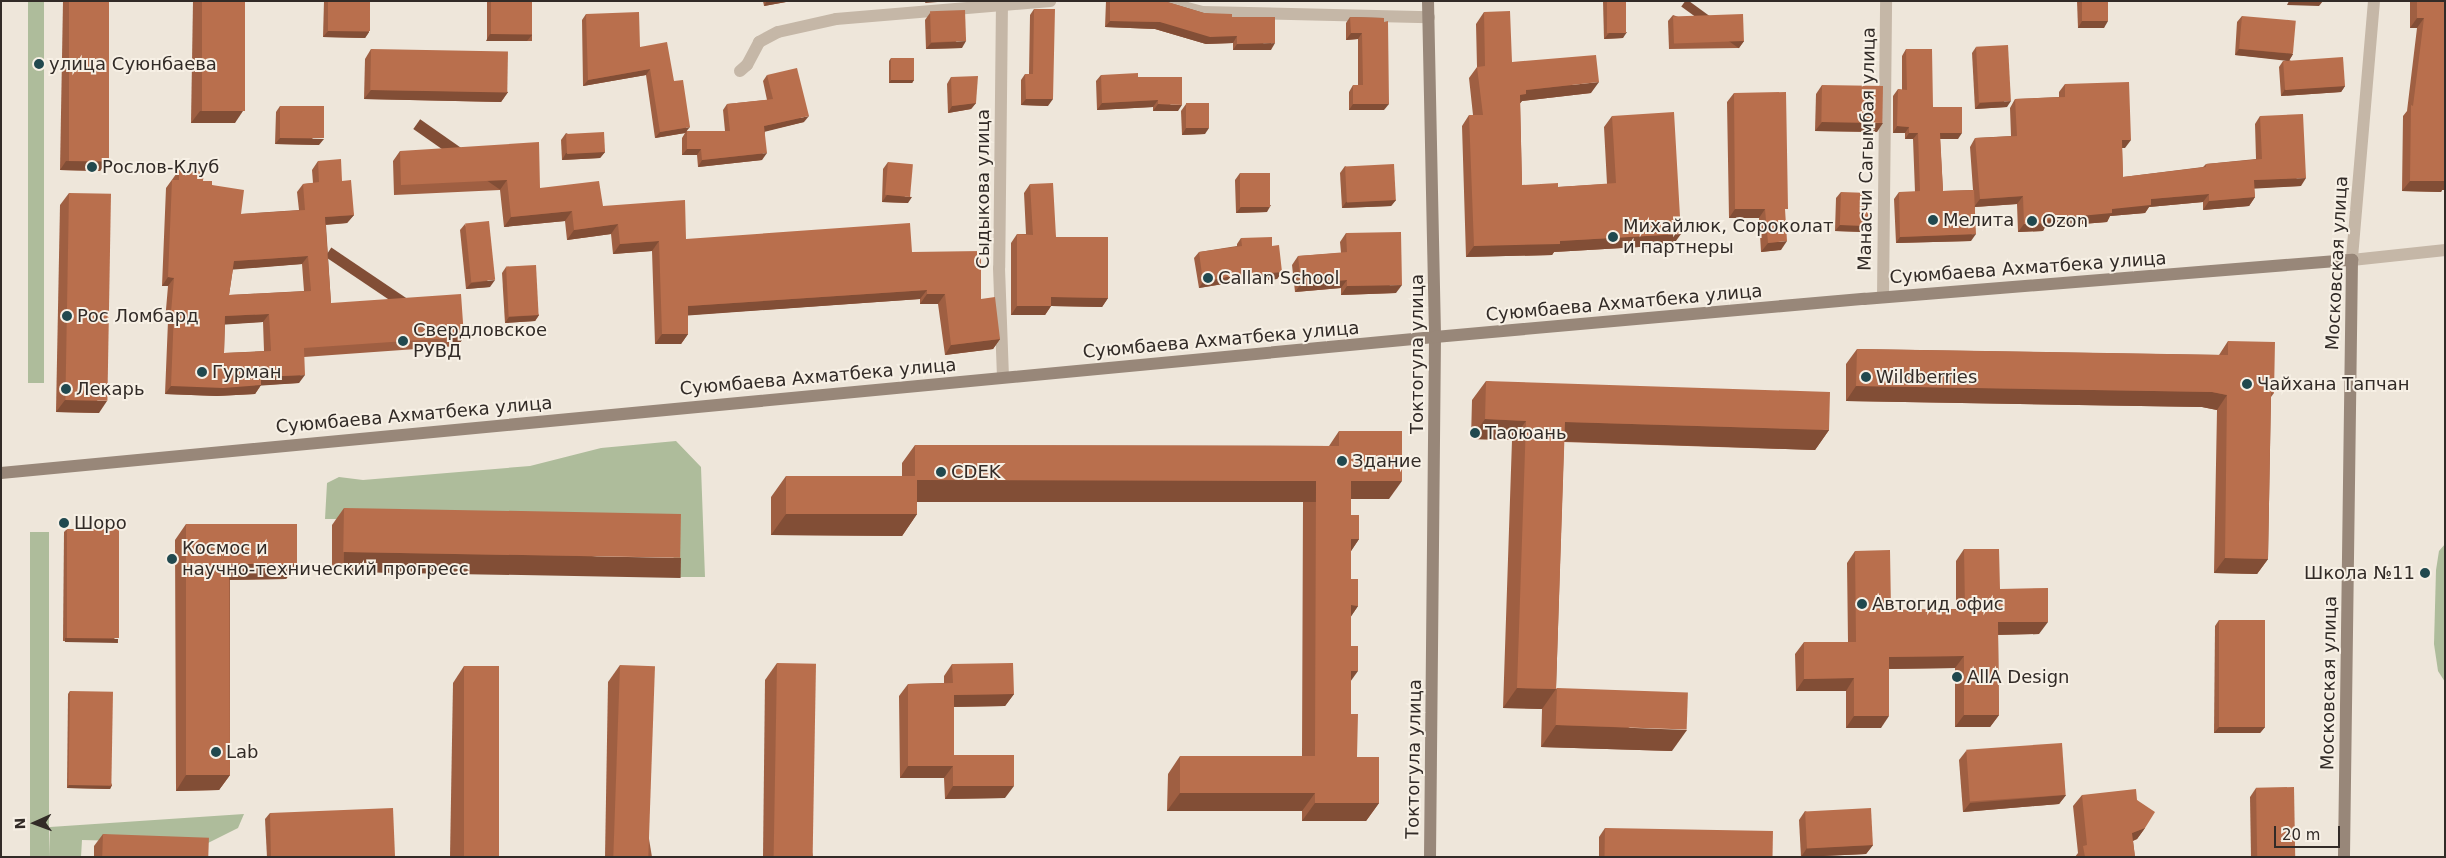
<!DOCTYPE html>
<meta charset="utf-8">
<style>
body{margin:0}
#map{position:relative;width:2446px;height:858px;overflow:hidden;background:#eee6da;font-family:"DejaVu Sans",sans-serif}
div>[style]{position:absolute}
.green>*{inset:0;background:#aebc9b;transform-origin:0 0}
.street>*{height:12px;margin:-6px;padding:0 6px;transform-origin:6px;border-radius:6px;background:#c5b7a7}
.secondary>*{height:12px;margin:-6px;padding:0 6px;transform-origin:6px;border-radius:6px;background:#988779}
.wall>*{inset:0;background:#9f5f42;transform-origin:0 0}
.shaded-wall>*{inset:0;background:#824e36;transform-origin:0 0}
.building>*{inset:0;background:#b96f4d;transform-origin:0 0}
.dots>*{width:14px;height:14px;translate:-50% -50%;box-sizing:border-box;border:2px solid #f7f0e5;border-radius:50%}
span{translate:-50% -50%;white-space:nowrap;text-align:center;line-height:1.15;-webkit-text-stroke:4px #f7f0e5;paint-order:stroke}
.poi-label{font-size:18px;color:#322b27}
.left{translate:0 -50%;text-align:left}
.right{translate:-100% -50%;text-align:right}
.street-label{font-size:18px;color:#322b27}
.frame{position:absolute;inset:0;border:2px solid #322b27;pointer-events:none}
.north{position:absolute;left:10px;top:798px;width:50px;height:50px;-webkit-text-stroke:4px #f7f0e5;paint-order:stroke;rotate:268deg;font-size:14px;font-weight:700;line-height:20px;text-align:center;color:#322b27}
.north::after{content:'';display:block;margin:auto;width:18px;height:22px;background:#322b27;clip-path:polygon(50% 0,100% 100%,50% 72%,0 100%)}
.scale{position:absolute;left:2274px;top:826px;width:66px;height:22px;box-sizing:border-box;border:2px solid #322b27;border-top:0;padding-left:6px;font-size:15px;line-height:18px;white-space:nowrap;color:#322b27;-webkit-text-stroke:4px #f7f0e5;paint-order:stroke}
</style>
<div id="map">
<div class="green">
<div style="left:28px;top:1px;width:16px;height:382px"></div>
<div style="clip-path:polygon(676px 441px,701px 467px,705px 577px,674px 577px,673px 519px,325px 519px,327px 483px,339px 477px,363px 480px,530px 466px,601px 448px)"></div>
<div style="left:30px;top:532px;width:19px;height:325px"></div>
<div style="clip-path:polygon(2445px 544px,2445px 682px,2438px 671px,2434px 644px,2436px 570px,2439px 551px)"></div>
<div style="clip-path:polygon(244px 814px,238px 828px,208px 843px,82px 840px,81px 857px,49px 857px,50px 827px)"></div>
</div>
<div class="street">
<div style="left:1002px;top:1px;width:267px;rotate:90.6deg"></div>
<div style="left:999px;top:268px;width:109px;rotate:87.9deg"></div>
<div style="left:1161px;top:1px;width:42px;rotate:15deg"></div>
<div style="left:1202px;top:12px;width:227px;rotate:1.3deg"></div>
<div style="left:2374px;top:1px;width:260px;rotate:94.9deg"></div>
<div style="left:2352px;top:260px;width:94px;rotate:-6.1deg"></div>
<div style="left:740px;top:71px;width:9px;rotate:-41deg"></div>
<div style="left:747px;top:65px;width:26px;rotate:-62deg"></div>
<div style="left:759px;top:42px;width:21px;rotate:-28deg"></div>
<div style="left:778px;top:32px;width:59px;rotate:-12.6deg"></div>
<div style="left:836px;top:19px;width:215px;rotate:-4.8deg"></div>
<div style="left:1883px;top:297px;width:296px;rotate:-89.4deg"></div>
</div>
<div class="secondary">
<div style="left:1428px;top:1px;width:336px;rotate:88.8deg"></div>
<div style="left:1435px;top:337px;width:520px;rotate:90.55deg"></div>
<div style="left:1px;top:473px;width:1440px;rotate:-5.42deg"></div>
<div style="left:1435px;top:337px;width:431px;rotate:-5.1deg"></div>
<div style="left:1864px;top:299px;width:490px;rotate:-4.6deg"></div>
<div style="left:2352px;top:260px;width:597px;rotate:90.77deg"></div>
</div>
<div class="wall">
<div style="clip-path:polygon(63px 1px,109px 1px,106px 162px,100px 171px,60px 170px)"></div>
<div style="clip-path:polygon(193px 1px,245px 1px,235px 123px,191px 123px)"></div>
<div style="clip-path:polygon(324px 1px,370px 1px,369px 32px,365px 38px,323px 37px)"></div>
<div style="left:487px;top:1px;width:45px;height:40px"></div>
<div style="clip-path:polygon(763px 1px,786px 1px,786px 2px,764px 6px)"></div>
<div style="clip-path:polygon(1106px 1px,1164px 1px,1204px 13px,1232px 17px,1271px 50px,1233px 50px,1233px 43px,1206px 44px,1155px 29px,1105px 27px)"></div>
<div style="clip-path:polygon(1603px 1px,1626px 1px,1623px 38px,1604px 39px)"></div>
<div style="clip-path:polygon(2077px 1px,2108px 1px,2104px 28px,2078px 28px)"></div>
<div style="clip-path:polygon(2410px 1px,2445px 1px,2442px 190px,2441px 192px,2402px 191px,2403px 116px,2407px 111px,2417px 28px,2410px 28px)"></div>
<div style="clip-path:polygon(1034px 9px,1048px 106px,1021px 105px,1021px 80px,1025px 74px,1029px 74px,1030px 15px)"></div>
<div style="clip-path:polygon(1484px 12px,1512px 62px,1591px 93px,1522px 101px,1520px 103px,1522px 185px,1558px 187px,1607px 184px,1604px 127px,1612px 116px,1673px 245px,1554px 252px,1552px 255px,1466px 257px,1462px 126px,1469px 115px,1473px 115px,1469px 78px,1477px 67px,1476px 24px)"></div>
<div style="clip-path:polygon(930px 13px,962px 48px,926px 49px,925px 20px)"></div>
<div style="clip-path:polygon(586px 14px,640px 47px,674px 81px,687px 131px,725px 131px,723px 110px,727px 104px,767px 100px,763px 81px,767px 75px,804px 122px,765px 131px,762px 160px,698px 167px,697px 155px,682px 155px,682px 138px,685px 133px,655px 138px,646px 75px,583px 86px,582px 20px)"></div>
<div style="clip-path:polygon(1673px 15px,1744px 41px,1739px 48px,1669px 49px,1668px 21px)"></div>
<div style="clip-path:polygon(2242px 16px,2293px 54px,2289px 60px,2345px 86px,2341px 92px,2281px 96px,2279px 67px,2283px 61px,2288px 60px,2235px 55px,2237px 22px)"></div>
<div style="clip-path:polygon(1350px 17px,1384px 18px,1384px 110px,1349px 110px,1349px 92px,1353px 85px,1358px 85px,1358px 39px,1346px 40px,1346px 23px)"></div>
<div style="clip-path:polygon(1976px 47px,2007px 107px,1975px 109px,1972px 53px)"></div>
<div style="clip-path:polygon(371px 49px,508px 92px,501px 102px,364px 99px,365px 59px)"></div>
<div style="clip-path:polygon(1906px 49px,1933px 107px,1958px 139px,1940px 139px,1943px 191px,1973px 190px,1970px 147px,1975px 138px,2011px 136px,2010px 108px,2015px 99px,2059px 97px,2059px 92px,2065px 84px,2125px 148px,2122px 148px,2123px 177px,2203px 167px,2206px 164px,2256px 159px,2255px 124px,2260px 116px,2301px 186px,2254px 188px,2255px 197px,2249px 206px,2203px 210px,2203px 202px,2149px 207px,2145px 213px,2110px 216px,2107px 222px,2045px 227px,2043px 231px,2018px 232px,2017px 204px,1975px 207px,1971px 241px,1896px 243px,1894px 199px,1899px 192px,1915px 192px,1913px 139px,1905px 139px,1905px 133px,1893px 133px,1893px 96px,1898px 89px,1902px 90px,1902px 56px)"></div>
<div style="clip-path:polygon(891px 58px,914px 80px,912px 83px,889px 83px,889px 61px)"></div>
<div style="clip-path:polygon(1101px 75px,1138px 77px,1178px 111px,1153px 111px,1153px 107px,1097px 110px,1096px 81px)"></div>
<div style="clip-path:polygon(951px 77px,976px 103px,971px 109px,948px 113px,947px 84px)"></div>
<div style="clip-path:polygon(1822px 85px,1877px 132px,1815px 131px,1816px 94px)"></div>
<div style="clip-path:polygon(1734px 93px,1781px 250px,1761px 252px,1759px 218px,1729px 218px,1727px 102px)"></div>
<div style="clip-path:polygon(1186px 104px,1205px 134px,1182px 135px,1181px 111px)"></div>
<div style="clip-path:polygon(280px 106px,319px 145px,275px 144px,276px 112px)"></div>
<div style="clip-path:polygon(566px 133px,605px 152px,600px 158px,562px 160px,561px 140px)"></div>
<div style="clip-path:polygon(400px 151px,540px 188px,603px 206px,686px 239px,912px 252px,981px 299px,1000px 339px,993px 349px,945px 355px,938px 304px,920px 304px,920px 299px,688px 315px,688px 334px,681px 344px,655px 344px,652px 251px,613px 254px,611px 234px,567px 240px,565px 221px,504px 227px,500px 190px,394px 195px,393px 161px)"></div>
<div style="clip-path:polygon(evenodd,318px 161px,342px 181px,354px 215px,347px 223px,326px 225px,331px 303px,464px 337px,458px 346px,304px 357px,299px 383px,261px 385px,255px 394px,217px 396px,165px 394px,168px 321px,165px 321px,168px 286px,162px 286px,166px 188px,179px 170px,212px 185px,241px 214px,299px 210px,297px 192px,303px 184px,313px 183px,312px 170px,318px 161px,302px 264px,304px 291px,229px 295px,233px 269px,302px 264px,318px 161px,263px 322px,264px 351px,224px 353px,225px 324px,263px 322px)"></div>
<div style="clip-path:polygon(888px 162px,908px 203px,882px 202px,883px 169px)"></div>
<div style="clip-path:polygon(1345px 166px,1396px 200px,1391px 206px,1342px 208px,1340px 173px)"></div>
<div style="clip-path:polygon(1240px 173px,1267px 212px,1236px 213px,1235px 180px)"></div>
<div style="clip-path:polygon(1030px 184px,1056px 237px,1108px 298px,1102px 307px,1051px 306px,1045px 315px,1011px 315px,1011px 243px,1017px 234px,1026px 234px,1024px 193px)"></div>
<div style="clip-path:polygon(1841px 192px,1864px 232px,1835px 231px,1836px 198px)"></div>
<div style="clip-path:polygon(69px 193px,99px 413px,56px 412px,60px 205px)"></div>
<div style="clip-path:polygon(465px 224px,490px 287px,466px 289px,460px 230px)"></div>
<div style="clip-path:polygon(1346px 233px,1396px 293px,1341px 295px,1341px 288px,1295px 292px,1292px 265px,1298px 256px,1341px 253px,1340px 242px)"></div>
<div style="clip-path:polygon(1241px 238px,1272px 246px,1282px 272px,1277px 279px,1223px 284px,1199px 288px,1194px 258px,1199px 252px,1237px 246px,1237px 244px)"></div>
<div style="clip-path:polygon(506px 267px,539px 315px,535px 321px,505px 323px,502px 273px)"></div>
<div style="clip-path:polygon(2228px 341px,2274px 393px,2271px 397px,2268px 559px,2257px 574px,2214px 573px,2217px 410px,2202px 407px,1846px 401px,1846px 364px,1857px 349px,2219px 355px)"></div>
<div style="clip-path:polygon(1486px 381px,1829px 430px,1815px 450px,1564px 442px,1556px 689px,1557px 688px,1672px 751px,1541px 747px,1542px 709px,1503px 708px,1512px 440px,1471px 439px,1472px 400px)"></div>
<div style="clip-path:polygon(1339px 431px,1389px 499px,1351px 499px,1351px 515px,1359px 539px,1351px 551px,1351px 579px,1358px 606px,1351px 616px,1351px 714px,1357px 757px,1379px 803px,1366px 821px,1302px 821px,1302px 811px,1167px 811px,1168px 774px,1180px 756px,1302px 756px,1303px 499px,917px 498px,917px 514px,902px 536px,771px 535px,771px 497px,786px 476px,902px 477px,902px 463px,915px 445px,1329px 446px)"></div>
<div style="clip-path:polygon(344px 508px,669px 571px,332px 568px,332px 525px)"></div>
<div style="clip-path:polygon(186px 524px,297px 564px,286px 579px,230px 580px,230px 775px,219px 790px,176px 791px,175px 540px)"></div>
<div style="clip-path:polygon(67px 529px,116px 642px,63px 641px,64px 532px)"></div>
<div style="clip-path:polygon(1964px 549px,2039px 634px,1998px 635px,1999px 715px,1990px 727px,1955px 727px,1955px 668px,1889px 669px,1881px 728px,1846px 728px,1846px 691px,1796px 691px,1795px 654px,1804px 642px,1848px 642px,1847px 563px,1855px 551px,1891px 610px,1956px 609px,1956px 561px)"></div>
<div style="clip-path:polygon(2219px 620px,2265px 727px,2260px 733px,2214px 733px,2215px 626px)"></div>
<div style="clip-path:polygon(777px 663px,813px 857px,763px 857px,765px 680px)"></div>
<div style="clip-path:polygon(952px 664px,1014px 694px,1005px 706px,954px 707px,954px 755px,1005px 798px,945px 799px,944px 778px,900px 778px,899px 696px,908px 684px,944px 683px,944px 676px)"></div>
<div style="clip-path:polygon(620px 665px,652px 857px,605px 857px,608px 682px)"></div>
<div style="clip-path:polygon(464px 666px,497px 857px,450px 857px,453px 683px)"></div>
<div style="clip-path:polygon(70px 691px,112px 785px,110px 789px,67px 788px,68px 694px)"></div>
<div style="clip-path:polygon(1966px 751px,2066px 795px,2059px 804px,1963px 812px,1959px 760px)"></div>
<div style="clip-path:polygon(2256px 788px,2295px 857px,2251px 857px,2250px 797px)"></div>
<div style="clip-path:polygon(2082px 795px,2137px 800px,2145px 828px,2137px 839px,2133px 841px,2135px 857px,2075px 857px,2078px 853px,2073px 806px)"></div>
<div style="clip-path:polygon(1805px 811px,1873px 845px,1866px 854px,1801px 857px,1799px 820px)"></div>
<div style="clip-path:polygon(270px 813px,395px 856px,394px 857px,267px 857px,265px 819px)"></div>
<div style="clip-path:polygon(1605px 828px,1772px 857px,1599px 857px,1599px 837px)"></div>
<div style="clip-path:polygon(103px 834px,209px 857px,94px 857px,94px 846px)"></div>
</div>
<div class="shaded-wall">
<div style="clip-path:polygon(767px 1px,786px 1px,786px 2px,764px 6px)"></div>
<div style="clip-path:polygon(926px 1px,950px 1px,925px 3px)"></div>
<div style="clip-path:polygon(2289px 1px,2323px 1px,2319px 6px,2287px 5px)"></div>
<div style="clip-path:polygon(2417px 18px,2424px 18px,2417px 28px,2410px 28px)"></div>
<div style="clip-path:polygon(1110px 21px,1160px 22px,1237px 36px,1233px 43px,1206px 44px,1155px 29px,1105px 27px)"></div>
<div style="clip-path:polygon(2082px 21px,2108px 21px,2104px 28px,2078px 28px)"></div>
<div style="clip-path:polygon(328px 31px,369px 32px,365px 38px,323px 37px)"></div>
<div style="clip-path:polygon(1627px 32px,1623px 38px,1604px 39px,1609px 33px)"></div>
<div style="clip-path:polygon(1351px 33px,1362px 33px,1358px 39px,1346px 40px)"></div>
<div style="clip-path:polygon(490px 34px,532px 35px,527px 41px,486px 41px)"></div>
<div style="clip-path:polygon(966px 41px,962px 48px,926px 49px,931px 43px)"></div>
<div style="left:1744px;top:41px;width:9px;height:71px;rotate:126deg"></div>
<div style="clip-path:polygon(1275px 43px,1271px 50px,1233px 50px,1237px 44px)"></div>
<div style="clip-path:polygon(2239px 49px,2293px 54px,2289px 61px,2235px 55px)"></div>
<div style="clip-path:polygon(650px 69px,646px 75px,583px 86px,588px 80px)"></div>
<div style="clip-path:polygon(891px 80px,914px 80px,912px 83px,889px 83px)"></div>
<div style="clip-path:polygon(1599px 82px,1591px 93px,1522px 101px,1518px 106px,1520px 95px,1526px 90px)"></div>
<div style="clip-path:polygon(2345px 86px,2341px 92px,2281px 96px,2285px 89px)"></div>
<div style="clip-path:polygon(371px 90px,508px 92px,501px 102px,364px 99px)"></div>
<div style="clip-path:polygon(1026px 99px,1053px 99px,1048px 106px,1021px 105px)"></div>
<div style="clip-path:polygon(1158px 100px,1153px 107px,1097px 110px,1102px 103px)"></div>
<div style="clip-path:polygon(2011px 101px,2007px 107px,1975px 109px,1980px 103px)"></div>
<div style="clip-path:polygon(976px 103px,971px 109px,948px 113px,952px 106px)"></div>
<div style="clip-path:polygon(1158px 104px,1182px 105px,1178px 111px,1153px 111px)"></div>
<div style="clip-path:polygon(1353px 104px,1389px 104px,1384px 110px,1349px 110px)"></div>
<div style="clip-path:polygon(200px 111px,243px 111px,235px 123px,191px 123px)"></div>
<div style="clip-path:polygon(809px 116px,804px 122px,760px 133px,764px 126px)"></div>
<div style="clip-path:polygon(1822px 122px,1883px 123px,1877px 132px,1815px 131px)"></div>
<div style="clip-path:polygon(1897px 126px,1909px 127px,1905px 133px,1893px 133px)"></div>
<div style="clip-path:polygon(690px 127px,685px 133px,655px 138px,660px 132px)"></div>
<div style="clip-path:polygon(1186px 128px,1209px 128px,1205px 134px,1182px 135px)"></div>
<div style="clip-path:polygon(1909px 133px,1918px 133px,1913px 139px,1905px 139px)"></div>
<div style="clip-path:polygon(1940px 133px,1962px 133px,1958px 139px,1935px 139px)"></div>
<div style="clip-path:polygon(280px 138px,324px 139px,319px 145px,275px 144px)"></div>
<div style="clip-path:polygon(2122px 140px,2131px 140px,2125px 148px,2116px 148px)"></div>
<div style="clip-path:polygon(687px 149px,701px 149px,697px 155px,682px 155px)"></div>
<div style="clip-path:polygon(605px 152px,600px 158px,562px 160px,566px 153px)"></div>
<div style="clip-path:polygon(767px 153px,762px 160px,698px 167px,702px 160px)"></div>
<div style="clip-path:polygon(66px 161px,106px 162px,100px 171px,60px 170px)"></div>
<div style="clip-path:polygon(2306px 178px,2301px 186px,2248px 189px,2254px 180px)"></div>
<div style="left:507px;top:180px;width:12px;height:106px;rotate:125deg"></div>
<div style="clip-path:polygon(2410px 181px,2445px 181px,2445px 190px,2442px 190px,2441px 192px,2402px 191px)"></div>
<div style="clip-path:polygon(2209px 194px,2203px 202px,2149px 207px,2145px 213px,2110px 216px,2107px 222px,2045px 227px,2043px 231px,2018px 232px,2024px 224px,2112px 209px,2151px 199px)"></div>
<div style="clip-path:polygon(887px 195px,912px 197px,908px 203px,882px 202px)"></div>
<div style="clip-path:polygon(2023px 196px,2017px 204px,1974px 207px,1980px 199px)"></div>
<div style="clip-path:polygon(2255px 197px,2249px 206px,2203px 210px,2209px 201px)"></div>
<div style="clip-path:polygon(1396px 200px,1391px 206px,1342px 208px,1346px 202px)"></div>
<div style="clip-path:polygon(1271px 205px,1267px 212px,1236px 213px,1241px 207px)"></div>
<div style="clip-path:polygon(1735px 209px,1765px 209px,1759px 218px,1729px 218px)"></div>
<div style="clip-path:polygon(572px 211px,565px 221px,504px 227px,511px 217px)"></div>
<div style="clip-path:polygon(354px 215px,347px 223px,319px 225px,325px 217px)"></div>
<div style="clip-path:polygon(618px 224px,611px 234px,567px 240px,574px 230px)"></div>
<div style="clip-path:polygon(1840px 225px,1868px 226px,1864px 232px,1835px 231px)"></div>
<div style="clip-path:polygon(1681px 234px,1673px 245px,1554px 252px,1552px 255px,1466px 257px,1474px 246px)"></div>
<div style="clip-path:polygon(1976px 234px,1971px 241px,1896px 243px,1900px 237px)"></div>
<div style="clip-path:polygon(659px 241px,652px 251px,613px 254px,620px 244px)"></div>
<div style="clip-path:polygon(1787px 241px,1781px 250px,1761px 252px,1768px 243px)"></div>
<div style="clip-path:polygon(308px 256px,302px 264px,228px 270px,234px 261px)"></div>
<div style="clip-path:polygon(1282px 272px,1277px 279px,1223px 284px,1199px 288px,1203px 282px,1227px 277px)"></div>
<div style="clip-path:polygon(168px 277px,174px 278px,168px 286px,162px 286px)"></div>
<div style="clip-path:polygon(495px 280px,490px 287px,466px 289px,471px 283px)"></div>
<div style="clip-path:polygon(1347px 280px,1341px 288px,1295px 292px,1301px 284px)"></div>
<div style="clip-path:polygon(1402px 285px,1396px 293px,1341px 295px,1347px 286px)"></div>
<div style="clip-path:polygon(927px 290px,920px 299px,681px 316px,688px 306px)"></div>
<div style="clip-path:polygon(927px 294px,945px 294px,938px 304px,920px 304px)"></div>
<div style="clip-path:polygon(1051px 297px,1108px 298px,1102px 307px,1051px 306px,1045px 315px,1011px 315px,1017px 306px)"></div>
<div style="clip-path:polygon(171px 312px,174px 312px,168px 321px,165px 321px)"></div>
<div style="clip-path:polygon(269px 314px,263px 322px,219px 325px,225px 316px)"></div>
<div style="clip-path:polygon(539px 315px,535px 321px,505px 323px,509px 317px)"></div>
<div style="clip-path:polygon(662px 334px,688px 334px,681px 344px,655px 344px)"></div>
<div style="left:464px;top:337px;width:11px;height:160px;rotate:124deg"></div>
<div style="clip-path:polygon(1000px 339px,993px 349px,945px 355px,951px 345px)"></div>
<div style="clip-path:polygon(305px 375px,299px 383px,255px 386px,261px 377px)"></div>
<div style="clip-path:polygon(261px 385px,255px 394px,217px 396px,165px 394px,171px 386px)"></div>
<div style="clip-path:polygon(1856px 386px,2212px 392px,2227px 395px,2217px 410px,2202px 407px,1846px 401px)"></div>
<div style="clip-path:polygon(65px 400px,107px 401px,99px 413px,56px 412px)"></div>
<div style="clip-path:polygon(1485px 419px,1526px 421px,1512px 440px,1471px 439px)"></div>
<div style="clip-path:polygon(1565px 422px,1829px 430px,1815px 450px,1551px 441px)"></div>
<div style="left:915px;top:480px;width:401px;height:22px"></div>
<div style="clip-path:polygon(1351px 481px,1402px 481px,1389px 499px,1339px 499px)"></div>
<div style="clip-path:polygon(786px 514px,917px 514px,902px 536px,771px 535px)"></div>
<div style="clip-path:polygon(1351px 539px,1359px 539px,1347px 557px)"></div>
<div style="left:344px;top:552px;width:337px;height:20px;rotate:1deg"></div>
<div style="clip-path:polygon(2225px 558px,2268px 559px,2257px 574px,2214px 573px)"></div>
<div style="clip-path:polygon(229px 564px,297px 564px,286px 579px,219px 580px)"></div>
<div style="clip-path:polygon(1351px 605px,1358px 606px,1346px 624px)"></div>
<div style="clip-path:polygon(1998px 622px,2048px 622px,2039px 634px,1989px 635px)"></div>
<div style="left:65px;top:638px;width:53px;height:4px;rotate:1deg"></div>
<div style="clip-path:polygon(1964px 656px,1955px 668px,1880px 669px,1889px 657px)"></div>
<div style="clip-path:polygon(1351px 671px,1358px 671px,1345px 689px)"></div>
<div style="clip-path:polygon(1854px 678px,1846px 691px,1796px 691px,1804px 679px)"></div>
<div style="clip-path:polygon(1517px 688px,1556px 689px,1542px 709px,1503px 708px)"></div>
<div style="clip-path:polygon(1014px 694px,1005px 706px,945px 707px,954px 695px)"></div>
<div style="clip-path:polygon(1964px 715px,1999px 715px,1990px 727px,1955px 727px)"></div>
<div style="clip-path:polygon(1854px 716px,1889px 716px,1881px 728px,1846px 728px)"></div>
<div style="clip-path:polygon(1556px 725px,1687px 730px,1672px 751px,1541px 747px)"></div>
<div style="clip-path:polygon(2219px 727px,2265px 727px,2260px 733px,2214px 733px)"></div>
<div style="clip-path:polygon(908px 766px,953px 766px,944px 778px,900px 778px)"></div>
<div style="clip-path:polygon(186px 775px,230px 775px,219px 790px,176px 791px)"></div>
<div style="clip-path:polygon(69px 785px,112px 785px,110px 789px,67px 788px)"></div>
<div style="clip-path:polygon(953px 786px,1014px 786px,1005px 798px,945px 799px)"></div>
<div style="clip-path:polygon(1180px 793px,1315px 793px,1302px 811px,1167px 811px)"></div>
<div style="clip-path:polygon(2066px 795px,2059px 804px,1963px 812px,1970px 803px)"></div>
<div style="clip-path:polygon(1315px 803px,1379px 803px,1366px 821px,1302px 821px)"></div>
<div style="clip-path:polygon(2145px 828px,2137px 839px,2124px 844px,2132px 833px)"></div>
<div style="clip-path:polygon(1873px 845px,1866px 854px,1801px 857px,1807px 848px)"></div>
</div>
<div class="building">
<div style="left:69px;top:1px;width:40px;height:160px"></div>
<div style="left:202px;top:1px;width:43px;height:110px"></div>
<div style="left:328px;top:1px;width:42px;height:30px"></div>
<div style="left:491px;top:1px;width:41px;height:33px"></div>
<div style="clip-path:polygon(1110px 1px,1164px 1px,1204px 13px,1232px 14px,1232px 17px,1275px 17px,1275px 43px,1237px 44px,1237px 36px,1210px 37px,1160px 22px,1110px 21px)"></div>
<div style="left:1607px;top:1px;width:19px;height:32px"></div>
<div style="left:2082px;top:1px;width:26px;height:20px"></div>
<div style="clip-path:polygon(2417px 1px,2445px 1px,2445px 181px,2410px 181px,2411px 105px,2413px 106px,2424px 18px,2417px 18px)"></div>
<div style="clip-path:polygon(1034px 9px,1055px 9px,1053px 99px,1026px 99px,1025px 74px,1033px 74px)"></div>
<div style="left:965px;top:10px;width:31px;height:35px;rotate:88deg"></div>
<div style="clip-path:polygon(1510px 11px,1512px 62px,1596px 55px,1599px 82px,1526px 90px,1526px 94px,1520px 95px,1522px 185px,1558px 183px,1558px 187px,1616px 183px,1612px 116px,1674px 112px,1681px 234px,1560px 241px,1560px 244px,1474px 246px,1469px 115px,1483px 115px,1477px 67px,1485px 66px,1484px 12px)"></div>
<div style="clip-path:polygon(639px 12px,640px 47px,667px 42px,674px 81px,683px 80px,690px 127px,660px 132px,650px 69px,588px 80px,586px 14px)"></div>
<div style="left:1743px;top:14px;width:27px;height:70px;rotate:88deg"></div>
<div style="left:2242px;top:16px;width:54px;height:33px;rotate:5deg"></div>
<div style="clip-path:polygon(1350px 17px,1384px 18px,1384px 22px,1388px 21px,1389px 104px,1353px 104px,1353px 85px,1363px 85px,1362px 33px,1351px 33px)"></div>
<div style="left:2008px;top:45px;width:56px;height:32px;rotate:87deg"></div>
<div style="left:371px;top:49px;width:137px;height:41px;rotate:1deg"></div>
<div style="clip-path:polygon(1906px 49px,1932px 49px,1933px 107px,1962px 107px,1962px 133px,1940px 133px,1943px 191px,1974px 190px,1976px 234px,1900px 237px,1899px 192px,1920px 191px,1918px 133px,1909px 133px,1909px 127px,1897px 126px,1898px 89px,1907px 90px)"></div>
<div style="left:2343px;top:57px;width:29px;height:60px;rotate:86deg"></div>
<div style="left:891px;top:58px;width:23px;height:22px"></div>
<div style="clip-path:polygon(797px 68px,809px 116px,764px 126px,767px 153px,702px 160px,701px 149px,687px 149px,687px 131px,730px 131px,727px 104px,773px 99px,767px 75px)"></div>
<div style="clip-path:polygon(1138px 73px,1138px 77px,1182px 77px,1182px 105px,1158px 104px,1158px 100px,1102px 103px,1101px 75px)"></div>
<div style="clip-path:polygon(978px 76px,976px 103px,952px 106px,951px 77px)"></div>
<div style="clip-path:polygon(2129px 82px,2131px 140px,2122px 140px,2123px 177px,2206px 167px,2206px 164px,2262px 159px,2260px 116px,2303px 114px,2306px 178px,2254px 180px,2255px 197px,2209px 201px,2209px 194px,2151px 199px,2151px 205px,2112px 209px,2112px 213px,2048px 219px,2048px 223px,2024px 224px,2023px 196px,1980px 199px,1975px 138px,2017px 136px,2015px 99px,2065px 97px,2065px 84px)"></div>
<div style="left:1822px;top:85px;width:61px;height:37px;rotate:1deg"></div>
<div style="clip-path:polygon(1786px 92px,1788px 209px,1785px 209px,1787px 241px,1768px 243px,1765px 209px,1735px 209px,1734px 93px)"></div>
<div style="left:1209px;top:103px;width:25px;height:23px;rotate:90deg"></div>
<div style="left:280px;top:106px;width:44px;height:32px"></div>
<div style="left:604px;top:132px;width:20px;height:38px;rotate:87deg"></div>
<div style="clip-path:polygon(539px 142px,540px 188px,599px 181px,603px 206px,685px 200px,686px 239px,910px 223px,912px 252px,981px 251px,981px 299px,995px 297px,1000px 339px,951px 345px,945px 294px,927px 294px,927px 290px,688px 306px,688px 334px,662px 334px,659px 241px,620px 244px,618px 224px,574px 230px,572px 211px,511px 217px,507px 180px,401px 185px,400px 151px)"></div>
<div style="clip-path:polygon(evenodd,341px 159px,342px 181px,351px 180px,354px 215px,325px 217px,331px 303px,461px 294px,464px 337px,304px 348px,305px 375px,261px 377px,261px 385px,223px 388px,171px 386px,174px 312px,171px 312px,174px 278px,168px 277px,172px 180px,179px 180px,179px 170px,204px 171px,203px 181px,212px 181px,212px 185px,244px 190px,241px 214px,305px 210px,303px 184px,319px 182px,318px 161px,341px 159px,308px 256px,311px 291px,229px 295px,234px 261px,308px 256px,341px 159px,269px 314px,271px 351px,224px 353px,225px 316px,269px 314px)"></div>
<div style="left:888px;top:162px;width:25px;height:33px;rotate:5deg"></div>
<div style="left:1394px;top:164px;width:36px;height:49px;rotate:87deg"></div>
<div style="left:1240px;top:173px;width:30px;height:34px"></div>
<div style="clip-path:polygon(1053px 183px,1056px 237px,1108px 237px,1108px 298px,1051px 297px,1051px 306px,1017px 306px,1017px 234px,1033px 235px,1030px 184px)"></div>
<div style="left:1841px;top:192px;width:28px;height:33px;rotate:2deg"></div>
<div style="left:69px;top:193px;width:42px;height:207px;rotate:1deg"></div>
<div style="left:489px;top:221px;width:59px;height:24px;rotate:84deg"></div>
<div style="clip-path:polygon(1401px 232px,1402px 285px,1347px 286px,1347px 280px,1301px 284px,1298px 256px,1347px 252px,1346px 233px)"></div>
<div style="clip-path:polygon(1272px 237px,1272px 246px,1279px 245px,1282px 272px,1227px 277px,1203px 282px,1199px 252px,1242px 246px,1241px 238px)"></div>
<div style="left:536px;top:265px;width:50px;height:30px;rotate:87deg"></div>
<div style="clip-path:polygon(2228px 341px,2275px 342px,2274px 393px,2271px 392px,2268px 559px,2225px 558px,2227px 395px,2212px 392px,1856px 386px,1857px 349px,2228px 355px)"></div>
<div style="clip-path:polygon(1486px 381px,1830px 392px,1829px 430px,1565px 422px,1556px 689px,1517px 688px,1526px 421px,1485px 419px)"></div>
<div style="clip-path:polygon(1339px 431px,1402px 431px,1402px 481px,1351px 481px,1351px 515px,1359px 515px,1359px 539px,1351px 539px,1351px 579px,1358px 579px,1358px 606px,1351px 605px,1351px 646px,1358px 646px,1358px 671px,1351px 671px,1351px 714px,1358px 714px,1357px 757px,1379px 757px,1379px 803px,1315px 803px,1315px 793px,1180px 793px,1180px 756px,1315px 756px,1316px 481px,917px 480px,917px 477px,915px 477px,915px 445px,1339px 446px)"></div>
<div style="left:786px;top:476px;width:131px;height:38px"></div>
<div style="left:344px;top:508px;width:337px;height:44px;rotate:1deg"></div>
<div style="clip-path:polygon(186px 524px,297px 524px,297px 564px,229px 564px,230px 775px,186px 775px)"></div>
<div style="left:67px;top:529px;width:52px;height:109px"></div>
<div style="clip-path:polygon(1964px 549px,1999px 549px,2000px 589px,2048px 588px,2048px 622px,1998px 622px,1999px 715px,1964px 715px,1964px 656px,1889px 657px,1889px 716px,1854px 716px,1854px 678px,1804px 679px,1804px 642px,1856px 642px,1855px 551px,1890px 550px,1891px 610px,1965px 609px)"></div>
<div style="left:2219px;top:620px;width:46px;height:107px"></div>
<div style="left:777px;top:663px;width:39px;height:194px;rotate:1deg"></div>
<div style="clip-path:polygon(1013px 663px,1014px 694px,954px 695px,954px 755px,1014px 755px,1014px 786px,953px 786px,953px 766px,908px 766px,908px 684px,953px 683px,952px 664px)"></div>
<div style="left:620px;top:665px;width:35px;height:192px;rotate:2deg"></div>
<div style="left:464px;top:666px;width:35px;height:191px"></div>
<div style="left:1557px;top:688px;width:131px;height:37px;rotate:2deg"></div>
<div style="left:70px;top:691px;width:43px;height:94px;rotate:1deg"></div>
<div style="left:2062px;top:743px;width:52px;height:96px;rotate:86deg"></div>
<div style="left:2294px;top:787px;width:70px;height:38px;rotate:89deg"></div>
<div style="clip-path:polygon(2136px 789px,2137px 800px,2155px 812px,2145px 828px,2132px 833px,2135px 857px,2085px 857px,2083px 846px,2087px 845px,2082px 795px)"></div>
<div style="clip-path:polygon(393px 808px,395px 856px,369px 857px,271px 857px,270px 813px)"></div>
<div style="left:1871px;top:808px;width:37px;height:66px;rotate:87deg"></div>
<div style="left:1605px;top:828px;width:168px;height:29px;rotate:1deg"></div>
<div style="left:103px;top:834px;width:106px;height:23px;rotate:2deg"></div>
</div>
<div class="dots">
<div style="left:39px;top:64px;background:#21494f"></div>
<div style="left:92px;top:167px;background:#21494f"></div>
<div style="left:1933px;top:220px;background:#21494f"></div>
<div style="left:2032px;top:221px;background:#21494f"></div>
<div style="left:1613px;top:237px;background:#21494f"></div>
<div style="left:1208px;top:278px;background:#21494f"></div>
<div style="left:67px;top:316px;background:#21494f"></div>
<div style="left:403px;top:341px;background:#21494f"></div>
<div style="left:202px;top:372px;background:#21494f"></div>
<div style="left:1866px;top:377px;background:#21494f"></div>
<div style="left:2247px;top:384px;background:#21494f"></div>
<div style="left:66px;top:389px;background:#21494f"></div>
<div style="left:1475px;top:433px;background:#21494f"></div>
<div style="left:1342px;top:461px;background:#21494f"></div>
<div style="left:941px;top:472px;background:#21494f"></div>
<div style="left:64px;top:523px;background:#21494f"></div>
<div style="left:172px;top:559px;background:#21494f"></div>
<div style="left:2425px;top:573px;background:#21494f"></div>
<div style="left:1862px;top:604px;background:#21494f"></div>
<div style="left:1957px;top:677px;background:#21494f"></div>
<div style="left:216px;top:752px;background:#21494f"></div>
</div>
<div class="poi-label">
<span class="left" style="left:49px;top:64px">улица Суюнбаева</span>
<span class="left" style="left:102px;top:167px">Рослов-Клуб</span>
<span class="left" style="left:1943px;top:220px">Мелита</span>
<span class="left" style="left:2042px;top:221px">Ozon</span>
<span class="left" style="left:1623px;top:237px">Михайлюк, Сороколат<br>и партнеры</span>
<span class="left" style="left:1218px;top:278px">Callan School</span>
<span class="left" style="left:77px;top:316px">Рос Ломбард</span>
<span class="left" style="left:413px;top:341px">Свердловское<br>РУВД</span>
<span class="left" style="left:212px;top:372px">Гурман</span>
<span class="left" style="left:1876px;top:377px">Wildberries</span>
<span class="left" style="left:2257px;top:384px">Чайхана Тапчан</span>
<span class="left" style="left:76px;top:389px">Лекарь</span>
<span class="left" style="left:1485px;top:433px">Таоюань</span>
<span class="left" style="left:1352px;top:461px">Здание</span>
<span class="left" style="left:951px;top:472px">CDEK</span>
<span class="left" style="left:74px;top:523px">Шоро</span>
<span class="left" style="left:182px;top:559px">Космос и<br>научно-технический прогресс</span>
<span class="right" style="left:2415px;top:573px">Школа №11</span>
<span class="left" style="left:1872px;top:604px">Автогид офис</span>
<span class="left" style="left:1967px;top:677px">AllA Design</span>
<span class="left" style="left:226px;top:752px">Lab</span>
</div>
<div class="street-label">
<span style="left:1867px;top:149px;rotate:-89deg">Манасчи Сагымбая улица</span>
<span style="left:983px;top:189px;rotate:-90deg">Сыдыкова улица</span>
<span style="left:2337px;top:263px;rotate:-87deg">Московская улица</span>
<span style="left:2028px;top:268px;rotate:-4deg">Суюмбаева Ахматбека улица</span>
<span style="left:1624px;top:303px;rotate:-5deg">Суюмбаева Ахматбека улица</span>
<span style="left:1221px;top:340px;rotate:-5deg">Суюмбаева Ахматбека улица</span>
<span style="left:1417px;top:354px;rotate:-90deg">Токтогула улица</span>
<span style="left:818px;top:377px;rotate:-5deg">Суюмбаева Ахматбека улица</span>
<span style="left:414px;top:415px;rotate:-5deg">Суюмбаева Ахматбека улица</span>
<span style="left:2329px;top:683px;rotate:-89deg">Московская улица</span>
<span style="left:1414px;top:759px;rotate:-89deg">Токтогула улица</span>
</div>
<div class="frame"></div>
<div class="north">N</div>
<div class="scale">20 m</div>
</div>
